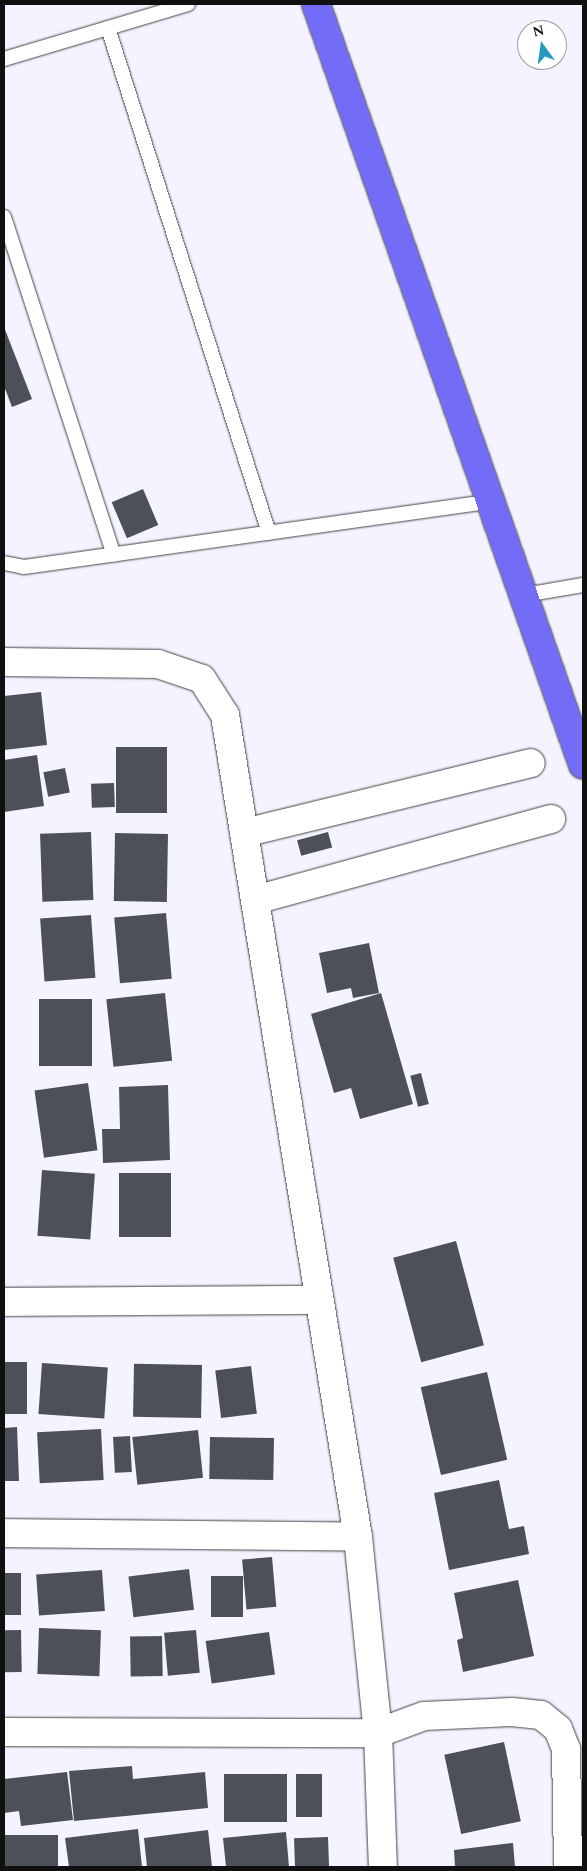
<!DOCTYPE html>
<style>
body{margin:0}
#map{position:relative;width:587px;height:1871px;overflow:hidden;background:#f4f3ff;font-family:Spectral,serif}
div>[style]{position:absolute}
.building>*{inset:0;background:#4c5059;transform-origin:0 0}
.roads{filter:drop-shadow(0 0 1px #434343) drop-shadow(0 0 1px #434343)}
.service>*{height:14px;margin:-7px;padding:0 7px;transform-origin:7px;border-radius:7px;background:#fff}
.minor>*{height:28px;margin:-14px;padding:0 14px;transform-origin:14px;border-radius:14px;background:#fff}
.primary>*{height:28px;margin:-14px;padding:0 14px;transform-origin:14px;border-radius:14px;background:#726cf6}
span{translate:-50% -50%;white-space:nowrap;text-align:center;line-height:1.15;-webkit-text-stroke:5px #fff;paint-order:stroke}
.frame{position:absolute;inset:0;border:5px solid #101010;pointer-events:none}
.north{position:absolute;left:517px;top:20px;width:50px;height:50px;box-sizing:border-box;background:#fff;border:1px solid #9f9f9f;border-radius:50%;rotate:346deg;font-size:14px;font-weight:700;line-height:20px;text-align:center;color:#101010}
.north::after{content:'';display:block;margin:auto;width:18px;height:22px;background:#289abf;clip-path:polygon(50% 0,100% 100%,50% 72%,0 100%)}
</style>
<div id="map">
<div class="building">
<div style="clip-path:polygon(4px 327px,32px 399px,12px 407px,4px 386px)"></div>
<div style="left:143px;top:489px;width:39px;height:34px;rotate:67deg"></div>
<div style="clip-path:polygon(41px 692px,47px 745px,4px 750px,4px 696px)"></div>
<div style="left:116px;top:747px;width:51px;height:66px"></div>
<div style="clip-path:polygon(37px 755px,44px 806px,4px 812px,4px 760px)"></div>
<div style="left:65px;top:768px;width:25px;height:22px;rotate:79deg"></div>
<div style="left:114px;top:783px;width:24px;height:23px;rotate:88deg"></div>
<div style="left:91px;top:832px;width:68px;height:51px;rotate:88deg"></div>
<div style="left:328px;top:832px;width:16px;height:32px;rotate:75deg"></div>
<div style="left:115px;top:833px;width:53px;height:68px;rotate:1deg"></div>
<div style="left:166px;top:913px;width:66px;height:52px;rotate:85deg"></div>
<div style="left:91px;top:915px;width:63px;height:51px;rotate:86deg"></div>
<div style="clip-path:polygon(369px 943px,379px 993px,353px 998px,351px 988px,327px 993px,319px 953px)"></div>
<div style="left:165px;top:993px;width:68px;height:59px;rotate:84deg"></div>
<div style="clip-path:polygon(381px 993px,413px 1104px,360px 1119px,351px 1088px,334px 1093px,311px 1014px)"></div>
<div style="left:92px;top:999px;width:67px;height:53px;rotate:90deg"></div>
<div style="left:421px;top:1073px;width:32px;height:11px;rotate:76deg"></div>
<div style="left:88px;top:1083px;width:68px;height:54px;rotate:82deg"></div>
<div style="clip-path:polygon(168px 1085px,170px 1160px,103px 1163px,102px 1129px,120px 1129px,119px 1087px)"></div>
<div style="left:42px;top:1170px;width:53px;height:66px;rotate:4deg"></div>
<div style="left:119px;top:1173px;width:52px;height:64px"></div>
<div style="left:456px;top:1241px;width:108px;height:65px;rotate:75deg"></div>
<div style="left:4px;top:1362px;width:23px;height:52px"></div>
<div style="left:42px;top:1363px;width:66px;height:51px;rotate:4deg"></div>
<div style="left:202px;top:1365px;width:53px;height:68px;rotate:91deg"></div>
<div style="left:251px;top:1366px;width:48px;height:36px;rotate:83deg"></div>
<div style="left:487px;top:1372px;width:90px;height:68px;rotate:77deg"></div>
<div style="clip-path:polygon(17px 1427px,19px 1481px,4px 1481px,4px 1428px)"></div>
<div style="left:101px;top:1429px;width:51px;height:64px;rotate:87deg"></div>
<div style="left:198px;top:1430px;width:48px;height:66px;rotate:84deg"></div>
<div style="left:130px;top:1436px;width:36px;height:17px;rotate:87deg"></div>
<div style="left:210px;top:1437px;width:64px;height:42px;rotate:1deg"></div>
<div style="clip-path:polygon(499px 1480px,509px 1529px,524px 1526px,529px 1554px,449px 1570px,434px 1493px)"></div>
<div style="left:272px;top:1557px;width:50px;height:30px;rotate:85deg"></div>
<div style="left:189px;top:1569px;width:41px;height:61px;rotate:83deg"></div>
<div style="left:102px;top:1570px;width:41px;height:66px;rotate:86deg"></div>
<div style="left:4px;top:1573px;width:17px;height:42px"></div>
<div style="left:211px;top:1576px;width:32px;height:41px"></div>
<div style="clip-path:polygon(518px 1580px,534px 1656px,463px 1672px,457px 1640px,463px 1638px,454px 1593px)"></div>
<div style="left:39px;top:1628px;width:62px;height:46px;rotate:2deg"></div>
<div style="left:21px;top:1630px;width:42px;height:17px;rotate:89deg"></div>
<div style="left:196px;top:1630px;width:43px;height:32px;rotate:85deg"></div>
<div style="left:269px;top:1632px;width:43px;height:64px;rotate:82deg"></div>
<div style="left:162px;top:1636px;width:40px;height:32px;rotate:89deg"></div>
<div style="left:504px;top:1742px;width:81px;height:61px;rotate:78deg"></div>
<div style="clip-path:polygon(132px 1766px,133px 1779px,205px 1772px,208px 1808px,74px 1821px,69px 1771px)"></div>
<div style="clip-path:polygon(67px 1772px,73px 1820px,21px 1826px,19px 1811px,4px 1813px,4px 1779px)"></div>
<div style="left:224px;top:1774px;width:63px;height:48px"></div>
<div style="left:296px;top:1774px;width:26px;height:43px"></div>
<div style="clip-path:polygon(138px 1829px,142px 1867px,69px 1867px,65px 1838px)"></div>
<div style="clip-path:polygon(208px 1830px,212px 1867px,147px 1867px,144px 1838px)"></div>
<div style="clip-path:polygon(286px 1832px,289px 1867px,226px 1867px,223px 1838px)"></div>
<div style="left:4px;top:1835px;width:54px;height:32px"></div>
<div style="left:328px;top:1837px;width:30px;height:34px;rotate:88deg"></div>
<div style="clip-path:polygon(513px 1843px,515px 1867px,455px 1867px,454px 1850px)"></div>
</div>
<div class="roads">
<div class="service">
<div style="left:108px;top:28px;width:530px;rotate:72.32deg"></div>
<div style="left:4px;top:59px;width:192px;rotate:-16.6deg"></div>
<div style="left:4px;top:217px;width:355px;rotate:72deg"></div>
<div style="left:4px;top:563px;width:20px;rotate:11deg"></div>
<div style="left:24px;top:567px;width:473px;rotate:-8deg"></div>
<div style="left:525px;top:595px;width:59px;rotate:-9.8deg"></div>
</div>
<div class="minor">
<div style="left:4px;top:662px;width:154px;rotate:0.7deg"></div>
<div style="left:158px;top:664px;width:46px;rotate:18.8deg"></div>
<div style="left:202px;top:679px;width:43px;rotate:57.4deg"></div>
<div style="left:225px;top:715px;width:833px;rotate:80.81deg"></div>
<div style="left:358px;top:1537px;width:197px;rotate:84.2deg"></div>
<div style="left:378px;top:1733px;width:134px;rotate:87.9deg"></div>
<div style="left:244px;top:833px;width:295px;rotate:-13.7deg"></div>
<div style="left:255px;top:900px;width:307px;rotate:-15.3deg"></div>
<div style="left:4px;top:1302px;width:312px;rotate:-0.4deg"></div>
<div style="left:4px;top:1533px;width:354px;rotate:0.6deg"></div>
<div style="left:4px;top:1732px;width:374px;rotate:0.2deg"></div>
<div style="left:378px;top:1733px;width:49px;rotate:-20.3deg"></div>
<div style="left:424px;top:1716px;width:88px;rotate:-2.6deg"></div>
<div style="left:512px;top:1712px;width:29px;rotate:6deg"></div>
<div style="left:541px;top:1715px;width:22px;rotate:39deg"></div>
<div style="left:558px;top:1729px;width:22px;rotate:68deg"></div>
<div style="left:566px;top:1749px;width:118px;rotate:89deg"></div>
</div>
<div class="primary">
<div style="left:316px;top:4px;width:806px;rotate:70.67deg"></div>
</div>
</div>
<div class="frame"></div>
<div class="north">N</div>
</div>
